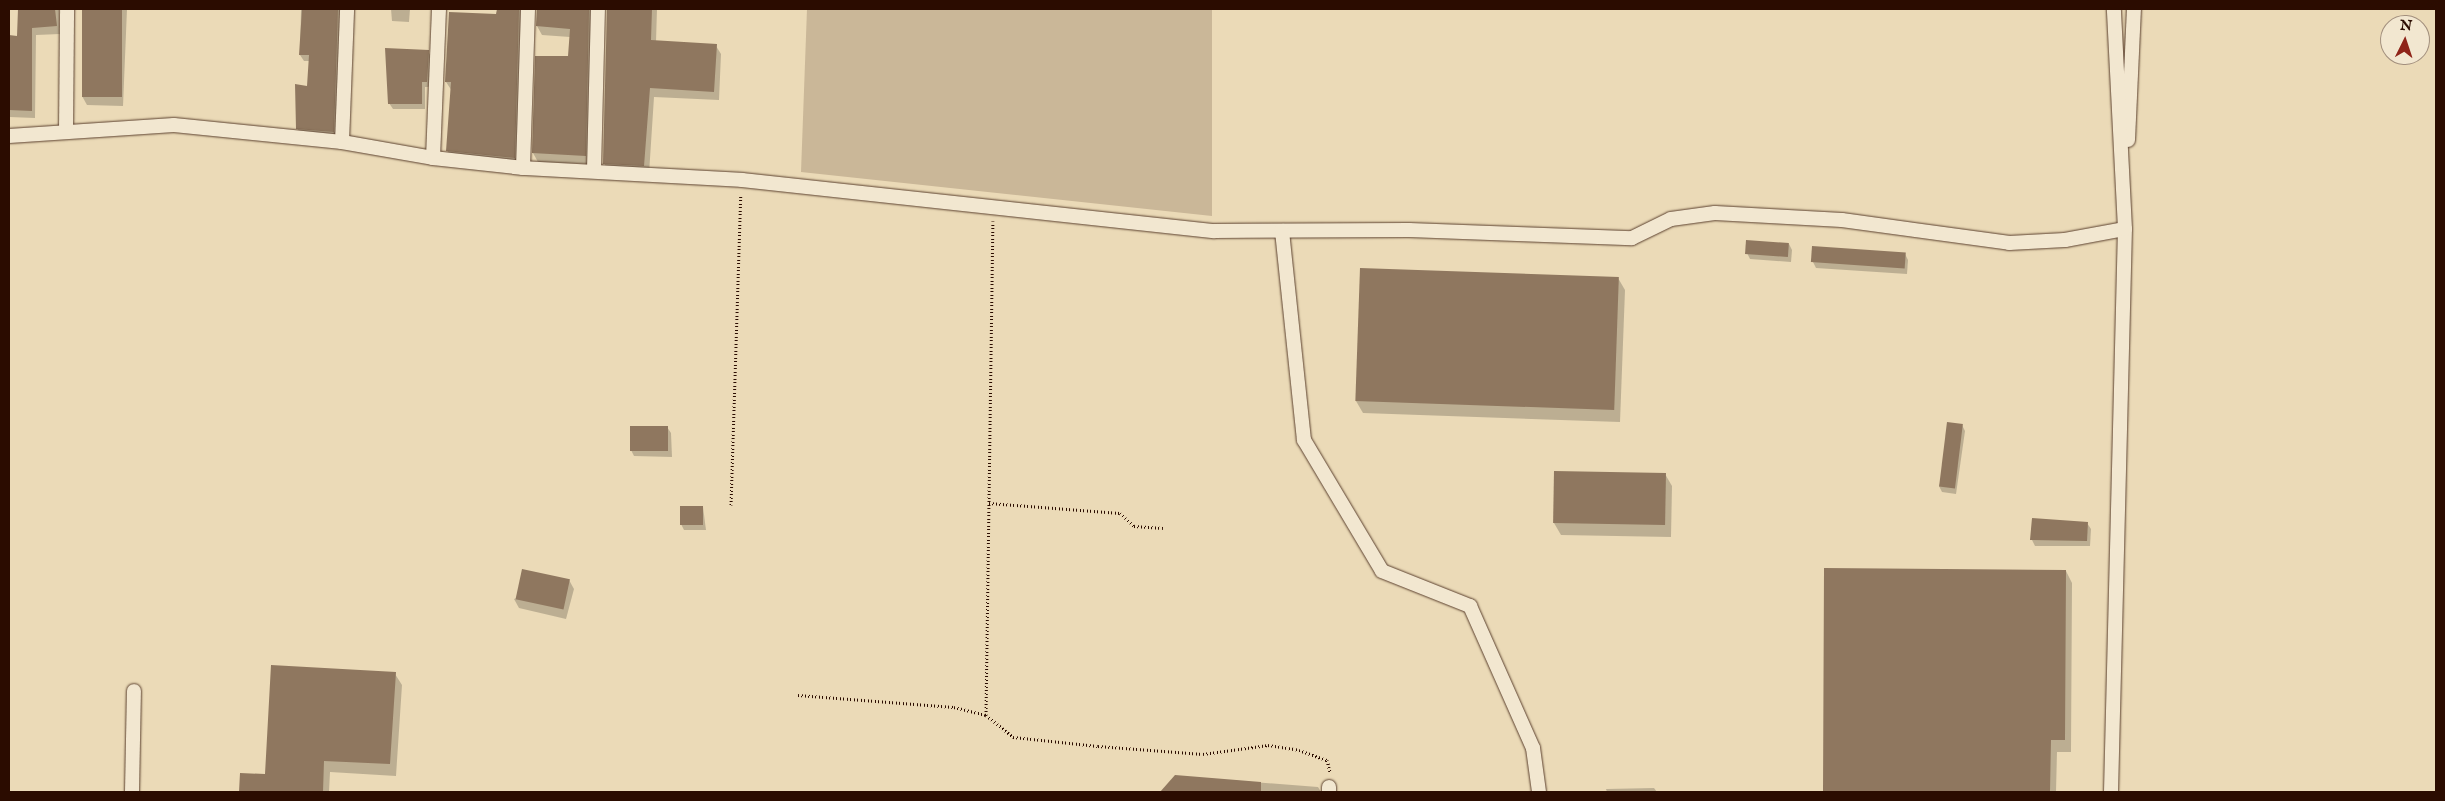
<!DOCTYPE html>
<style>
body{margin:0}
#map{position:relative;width:2445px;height:801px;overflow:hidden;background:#ebdab7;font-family:"IM FELL English",serif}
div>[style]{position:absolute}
.green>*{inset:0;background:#cab798}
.shadow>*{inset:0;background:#0003}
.building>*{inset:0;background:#8f775f;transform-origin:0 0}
.path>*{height:3px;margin-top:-1.5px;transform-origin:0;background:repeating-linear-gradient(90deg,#2b0c00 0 1px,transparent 0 3.5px)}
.roads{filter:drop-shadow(0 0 1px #5b402e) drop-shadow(0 0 1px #5b402e)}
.street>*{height:14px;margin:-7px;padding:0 7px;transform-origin:7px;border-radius:7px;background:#f2e7d0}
span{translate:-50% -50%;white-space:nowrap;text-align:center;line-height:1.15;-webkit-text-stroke:4px #f2e7d0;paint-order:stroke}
.frame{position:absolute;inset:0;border:10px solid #2b0c00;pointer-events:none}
.north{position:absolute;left:2380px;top:15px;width:50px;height:50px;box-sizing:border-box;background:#f2e7d0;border:1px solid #a28f7d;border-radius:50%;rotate:4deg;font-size:14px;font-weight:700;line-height:20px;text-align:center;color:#2b0c00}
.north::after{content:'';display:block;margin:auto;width:18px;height:22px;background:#8f2418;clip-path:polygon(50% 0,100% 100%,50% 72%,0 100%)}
</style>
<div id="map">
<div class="green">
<div style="clip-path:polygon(807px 9px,1212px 9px,1212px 216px,801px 172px)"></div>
</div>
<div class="shadow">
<div style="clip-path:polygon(32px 9px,59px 9px,60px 34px,36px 35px,35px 118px,9px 117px,9px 36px,18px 37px)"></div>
<div style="clip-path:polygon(84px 9px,127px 9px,123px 106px,87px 105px,82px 96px)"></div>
<div style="clip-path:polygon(301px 9px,343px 9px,336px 138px,301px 134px,297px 128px,308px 87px,310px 61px,304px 61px,300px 55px)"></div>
<div style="clip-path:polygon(391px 9px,410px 9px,409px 22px,392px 21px)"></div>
<div style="clip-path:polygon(498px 9px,523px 9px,520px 168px,453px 160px,447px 150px,452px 91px,446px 82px,497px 15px)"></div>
<div style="clip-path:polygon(537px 9px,657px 9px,656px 42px,716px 46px,721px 54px,719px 100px,654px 97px,649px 174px,609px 172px,604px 163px,608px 10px,599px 9px,590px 164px,538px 162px,533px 153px,569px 57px,570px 37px,542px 35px,537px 26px)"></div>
<div style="clip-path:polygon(428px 51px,431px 57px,430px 87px,425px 87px,425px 109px,393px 109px,389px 103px)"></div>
<div style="clip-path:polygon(1789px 244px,1792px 250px,1791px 262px,1750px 259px,1747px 253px)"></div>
<div style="clip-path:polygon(1905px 254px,1908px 260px,1907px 274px,1816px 268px,1813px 262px)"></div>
<div style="clip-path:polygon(1618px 278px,1625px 290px,1620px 422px,1363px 413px,1356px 401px)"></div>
<div style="clip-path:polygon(1962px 425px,1965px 431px,1956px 494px,1942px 492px,1939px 486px)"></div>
<div style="clip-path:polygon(667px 427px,671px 433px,672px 457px,634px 456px,631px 450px)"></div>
<div style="clip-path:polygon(1665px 474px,1672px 486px,1671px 537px,1561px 535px,1554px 523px)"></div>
<div style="clip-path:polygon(703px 507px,706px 530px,684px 530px,681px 524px)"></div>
<div style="clip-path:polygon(2033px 520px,2087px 523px,2091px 529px,2090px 546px,2035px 546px,2032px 540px)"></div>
<div style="clip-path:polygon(1825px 569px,2066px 571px,2072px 583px,2071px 752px,2057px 752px,2056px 792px,1824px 792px)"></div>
<div style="clip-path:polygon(569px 580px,574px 589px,566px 619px,519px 608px,514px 599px)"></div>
<div style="clip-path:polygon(395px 674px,402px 685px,396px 776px,330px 772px,329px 792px,241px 792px,241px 775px,266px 775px)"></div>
<div style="clip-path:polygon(1175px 776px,1318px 787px,1321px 792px,1162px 792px)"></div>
<div style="clip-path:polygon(1654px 788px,1657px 792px,1607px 792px,1606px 789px)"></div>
</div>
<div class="building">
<div style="clip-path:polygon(18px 9px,55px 9px,57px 26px,32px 28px,32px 111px,9px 110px,9px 35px,17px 36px)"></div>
<div style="left:82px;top:9px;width:40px;height:88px"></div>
<div style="clip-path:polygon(302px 9px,338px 9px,334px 132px,296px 129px,295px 84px,307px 86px,309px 55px,299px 55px)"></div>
<div style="clip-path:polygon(497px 9px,519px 9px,515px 158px,446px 151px,451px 82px,445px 82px,449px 12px,496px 14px)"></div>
<div style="clip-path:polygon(537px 9px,589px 9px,586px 156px,532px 153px,535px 56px,568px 56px,570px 29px,536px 26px)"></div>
<div style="clip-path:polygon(607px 9px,652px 9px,651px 40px,717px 44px,714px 92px,650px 88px,644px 166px,603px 164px)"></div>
<div style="clip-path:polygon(385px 48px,429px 50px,427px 82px,422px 82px,422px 104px,388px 104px)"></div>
<div style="left:1746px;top:240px;width:43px;height:14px;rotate:4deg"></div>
<div style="left:1812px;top:246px;width:94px;height:16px;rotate:4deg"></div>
<div style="left:1360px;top:268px;width:259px;height:133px;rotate:2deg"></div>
<div style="left:1947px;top:422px;width:16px;height:65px;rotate:7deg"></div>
<div style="left:630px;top:426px;width:38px;height:25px"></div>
<div style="left:1554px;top:471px;width:112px;height:52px;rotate:1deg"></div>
<div style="left:680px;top:506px;width:23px;height:19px"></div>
<div style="clip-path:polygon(2032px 518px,2088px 522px,2087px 541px,2030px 540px)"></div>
<div style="clip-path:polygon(1824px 568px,2066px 570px,2065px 740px,2051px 740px,2050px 792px,1823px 792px)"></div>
<div style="left:522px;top:569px;width:49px;height:31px;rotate:12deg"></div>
<div style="clip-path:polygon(271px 665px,396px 672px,390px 764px,324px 761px,323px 792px,239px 792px,240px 773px,265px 774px)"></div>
<div style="clip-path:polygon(1175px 775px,1261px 782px,1261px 792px,1160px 792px)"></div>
</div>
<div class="path">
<div style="left:989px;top:503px;width:131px;rotate:4.4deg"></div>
<div style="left:1120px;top:513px;width:19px;rotate:43deg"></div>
<div style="left:1134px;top:526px;width:29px;rotate:4deg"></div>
<div style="left:731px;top:505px;width:311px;rotate:-88.2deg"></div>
<div style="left:798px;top:695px;width:156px;rotate:4.4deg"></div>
<div style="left:954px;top:707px;width:33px;rotate:14deg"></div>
<div style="left:986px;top:715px;width:35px;rotate:39deg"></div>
<div style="left:1013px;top:737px;width:85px;rotate:6deg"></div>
<div style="left:1098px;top:746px;width:105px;rotate:4.4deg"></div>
<div style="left:1203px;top:754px;width:66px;rotate:-7.9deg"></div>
<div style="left:1268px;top:745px;width:31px;rotate:9deg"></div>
<div style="left:1299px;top:750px;width:30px;rotate:20deg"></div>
<div style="left:1327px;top:760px;width:12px;rotate:76deg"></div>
<div style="left:986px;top:715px;width:494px;rotate:-89.2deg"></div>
</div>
<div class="roads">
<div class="street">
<div style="left:66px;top:132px;width:123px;rotate:-89.5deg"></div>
<div style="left:9px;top:136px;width:165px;rotate:-3.8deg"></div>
<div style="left:174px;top:125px;width:169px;rotate:5.8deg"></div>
<div style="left:342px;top:142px;width:92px;rotate:10deg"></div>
<div style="left:433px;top:158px;width:91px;rotate:6.3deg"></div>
<div style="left:523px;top:168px;width:219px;rotate:3.1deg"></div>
<div style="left:742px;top:180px;width:475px;rotate:6.2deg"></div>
<div style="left:1214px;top:231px;width:195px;rotate:-0.3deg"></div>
<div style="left:1409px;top:230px;width:223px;rotate:2.1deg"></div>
<div style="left:1632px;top:238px;width:43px;rotate:-26deg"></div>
<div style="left:1671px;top:219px;width:44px;rotate:-7.8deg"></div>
<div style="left:1715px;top:213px;width:127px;rotate:3.2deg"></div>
<div style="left:1842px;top:220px;width:169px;rotate:7.8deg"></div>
<div style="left:2009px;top:243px;width:56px;rotate:-3.1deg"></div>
<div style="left:2065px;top:240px;width:61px;rotate:-10.4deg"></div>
<div style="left:2128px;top:140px;width:131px;rotate:-87.4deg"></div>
<div style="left:342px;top:142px;width:133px;rotate:-87.8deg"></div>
<div style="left:433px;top:158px;width:149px;rotate:-87.7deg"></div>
<div style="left:523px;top:168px;width:159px;rotate:-88.2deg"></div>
<div style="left:594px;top:170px;width:161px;rotate:-88.6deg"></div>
<div style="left:1282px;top:231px;width:210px;rotate:84deg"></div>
<div style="left:1304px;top:440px;width:152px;rotate:59.2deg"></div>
<div style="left:1382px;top:571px;width:95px;rotate:21.7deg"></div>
<div style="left:1470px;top:606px;width:155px;rotate:66.1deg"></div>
<div style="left:1533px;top:748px;width:44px;rotate:82.2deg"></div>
<div style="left:132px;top:792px;width:101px;rotate:-88.9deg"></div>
<div style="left:1329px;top:792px;width:5px;rotate:-90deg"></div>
<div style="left:2111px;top:792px;width:563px;rotate:-88.58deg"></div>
<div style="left:2125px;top:229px;width:220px;rotate:-92.9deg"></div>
</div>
</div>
<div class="frame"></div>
<div class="north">N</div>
</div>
